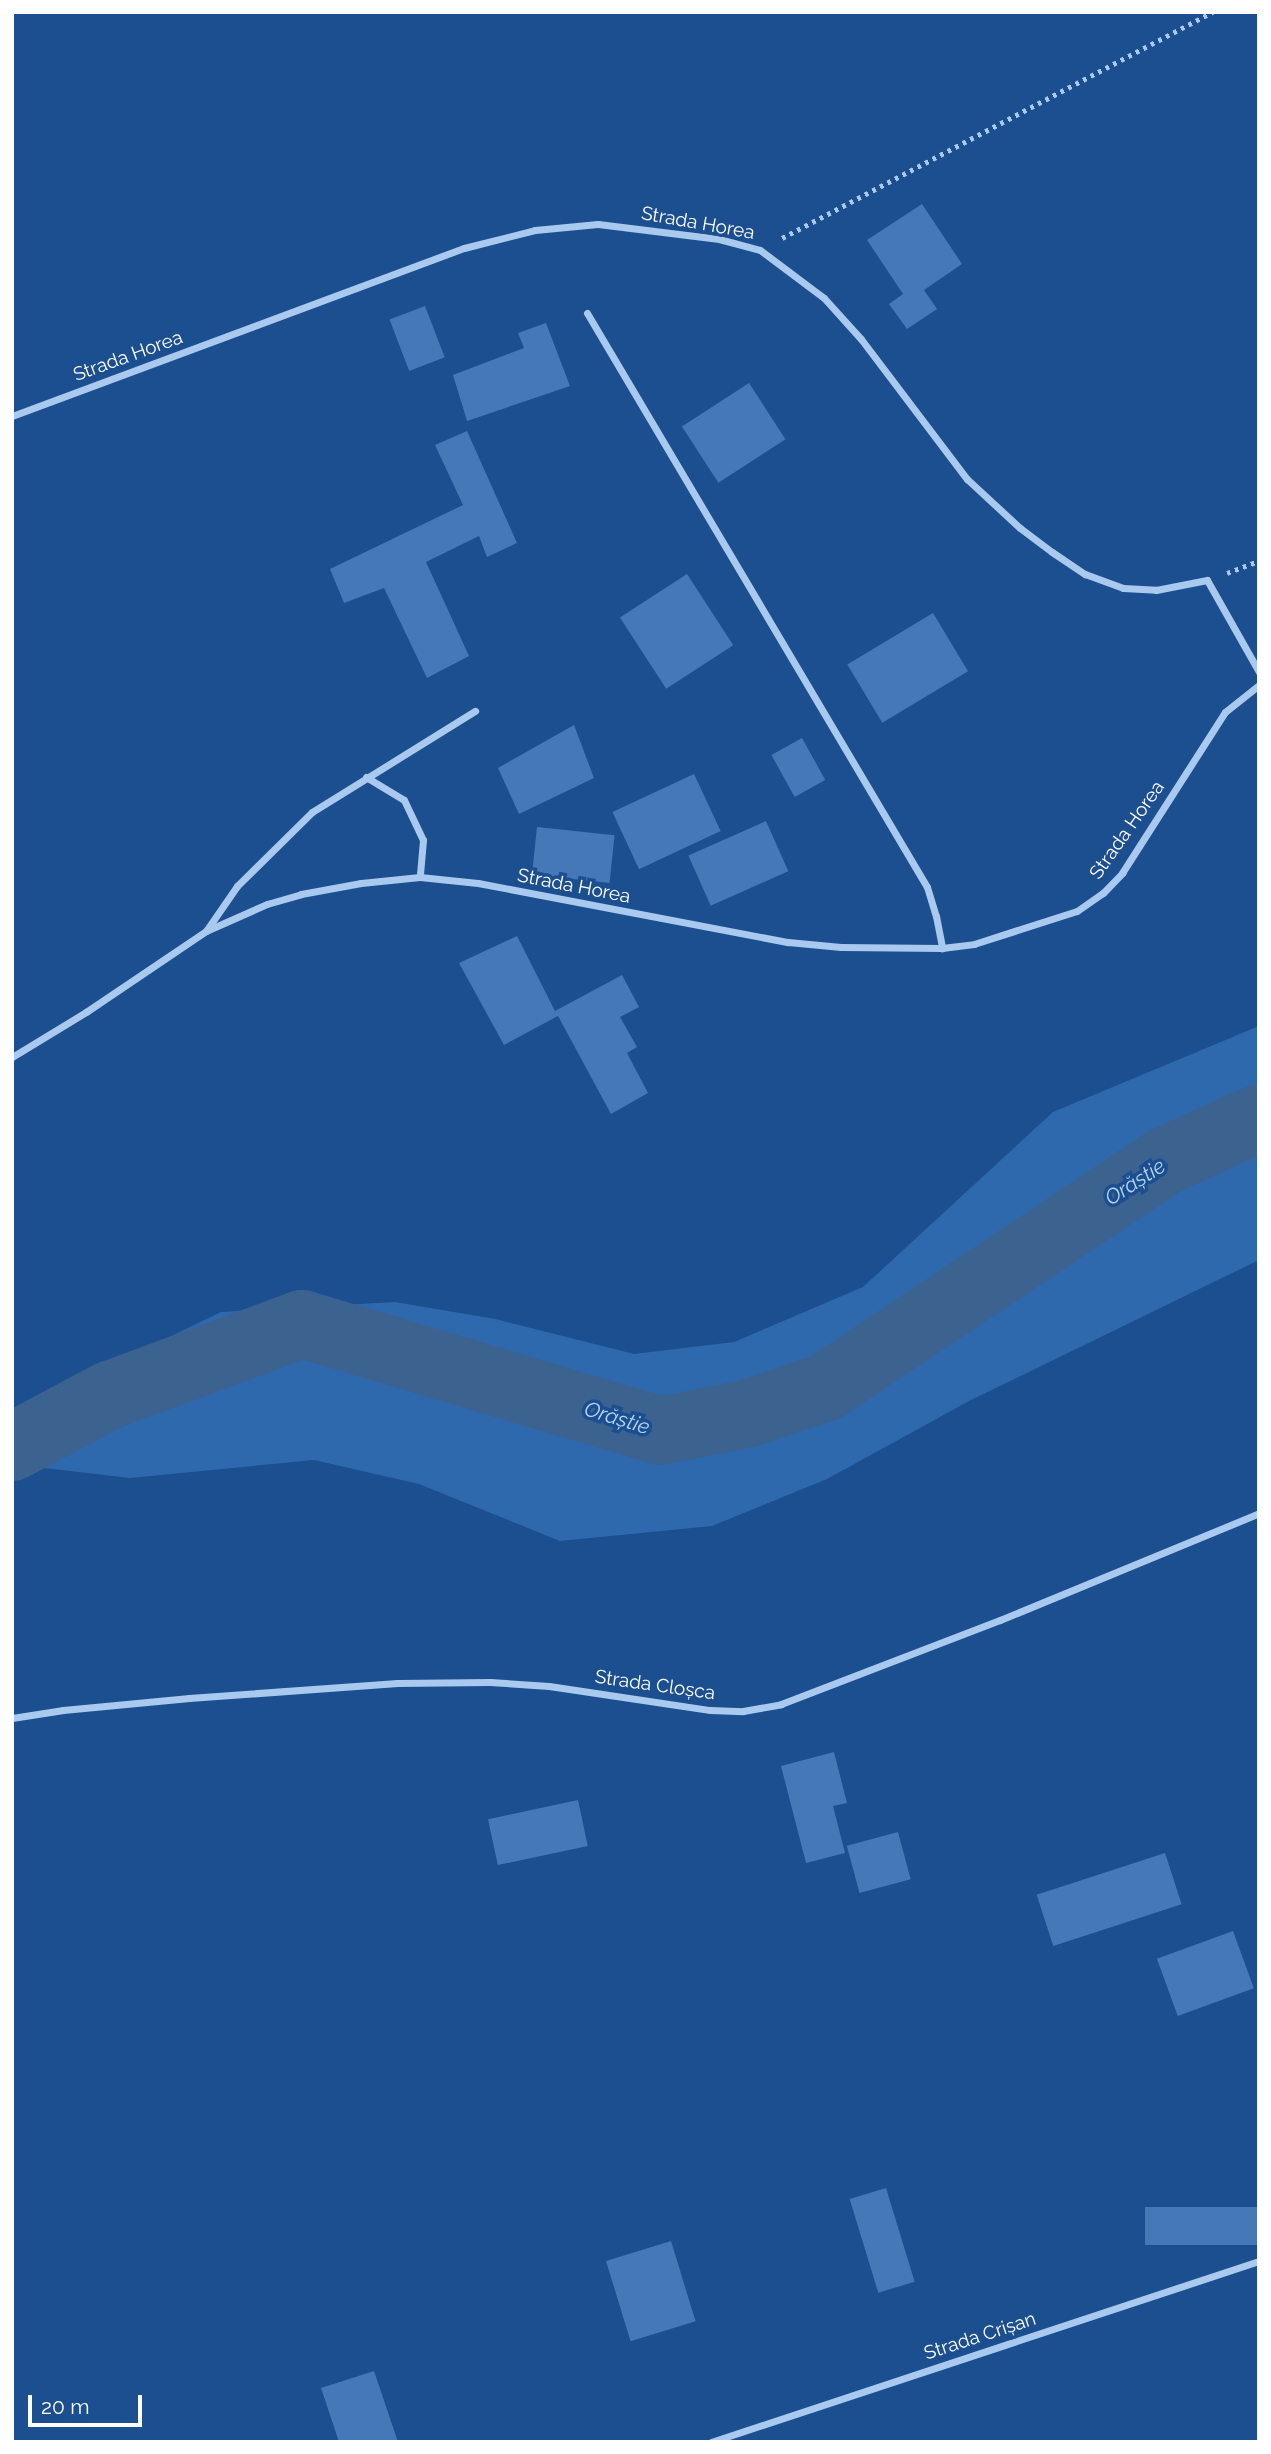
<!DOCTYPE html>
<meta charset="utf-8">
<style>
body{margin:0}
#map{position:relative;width:1271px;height:2454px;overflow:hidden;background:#1b4f8f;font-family:Raleway,sans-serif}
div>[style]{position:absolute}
.green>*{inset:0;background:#2e69ad}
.river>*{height:68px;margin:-34px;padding:0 34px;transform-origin:34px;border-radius:34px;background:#3c6290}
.building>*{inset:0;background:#4478b7;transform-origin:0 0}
.path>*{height:4.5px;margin-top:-2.25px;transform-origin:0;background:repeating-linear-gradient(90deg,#a9c9ee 0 3.5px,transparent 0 8.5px)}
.minor>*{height:7px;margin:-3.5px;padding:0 3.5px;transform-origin:3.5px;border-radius:3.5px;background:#a9c9ee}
span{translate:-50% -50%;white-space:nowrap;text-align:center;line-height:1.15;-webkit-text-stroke:7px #1b4f8f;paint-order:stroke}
.street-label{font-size:19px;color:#fff}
.water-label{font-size:21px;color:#b5d3f5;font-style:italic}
.frame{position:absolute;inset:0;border:14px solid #fff;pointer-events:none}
.scale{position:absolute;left:28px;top:2395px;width:114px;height:32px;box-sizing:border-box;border:4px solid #fff;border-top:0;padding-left:9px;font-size:21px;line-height:24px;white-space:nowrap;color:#fff;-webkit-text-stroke:5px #1b4f8f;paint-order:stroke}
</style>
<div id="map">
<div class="green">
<div style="clip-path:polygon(1259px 1026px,1259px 1260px,971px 1400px,827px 1479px,712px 1526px,560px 1541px,419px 1484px,314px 1460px,130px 1478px,18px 1465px,14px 1412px,221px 1312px,395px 1302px,495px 1319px,634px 1354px,734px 1342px,863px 1287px,1053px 1112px)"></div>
</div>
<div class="river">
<div style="left:12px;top:1447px;width:111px;rotate:-28deg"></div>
<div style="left:110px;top:1395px;width:205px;rotate:-20.3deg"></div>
<div style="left:302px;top:1324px;width:374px;rotate:16.6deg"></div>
<div style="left:660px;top:1431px;width:88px;rotate:-11.2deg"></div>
<div style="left:746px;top:1414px;width:84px;rotate:-18.6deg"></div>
<div style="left:826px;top:1387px;width:410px;rotate:-33.7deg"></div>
<div style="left:1167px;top:1160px;width:101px;rotate:-24.5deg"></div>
</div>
<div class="building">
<div style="clip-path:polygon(922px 204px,962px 264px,924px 290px,937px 309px,907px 329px,889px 304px,903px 294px,867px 240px)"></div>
<div style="left:425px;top:306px;width:55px;height:38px;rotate:69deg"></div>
<div style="clip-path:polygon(546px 323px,570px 386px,467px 421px,453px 375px,524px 348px,518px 333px)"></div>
<div style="left:749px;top:383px;width:67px;height:80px;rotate:57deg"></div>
<div style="clip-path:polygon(467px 431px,517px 543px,487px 557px,479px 536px,426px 562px,469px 656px,427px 678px,384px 588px,344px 603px,330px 569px,463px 505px,435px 445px)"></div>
<div style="left:687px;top:574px;width:85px;height:80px;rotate:57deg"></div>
<div style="left:933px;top:613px;width:68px;height:100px;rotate:59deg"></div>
<div style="clip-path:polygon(574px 725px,594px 778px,519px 814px,498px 768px)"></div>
<div style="left:802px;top:738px;width:48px;height:35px;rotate:61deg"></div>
<div style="left:694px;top:774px;width:63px;height:90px;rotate:65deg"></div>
<div style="left:766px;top:821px;width:55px;height:85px;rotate:66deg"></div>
<div style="left:537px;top:827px;width:78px;height:48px;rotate:6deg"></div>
<div style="clip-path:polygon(517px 936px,555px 1011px,622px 975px,639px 1007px,620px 1017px,637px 1047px,627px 1053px,648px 1093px,611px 1114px,558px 1016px,504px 1045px,459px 963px)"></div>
<div style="clip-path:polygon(834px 1752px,847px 1803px,833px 1806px,845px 1853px,806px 1863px,781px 1766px)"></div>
<div style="left:578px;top:1800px;width:47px;height:92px;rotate:78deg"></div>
<div style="left:898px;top:1832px;width:49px;height:53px;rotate:75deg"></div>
<div style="left:1165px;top:1853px;width:54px;height:135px;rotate:72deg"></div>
<div style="left:1233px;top:1931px;width:61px;height:81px;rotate:70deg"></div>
<div style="left:886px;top:2188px;width:98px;height:38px;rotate:73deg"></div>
<div style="left:1259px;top:2207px;width:38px;height:114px;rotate:90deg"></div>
<div style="left:671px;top:2241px;width:84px;height:68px;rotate:73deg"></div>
<div style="clip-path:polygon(374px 2371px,398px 2442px,339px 2442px,321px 2388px)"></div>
</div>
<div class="path">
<div style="left:782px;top:238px;width:487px;rotate:-27.7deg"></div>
<div style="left:1227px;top:573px;width:34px;rotate:-21deg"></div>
</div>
<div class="minor">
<div style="left:587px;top:313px;width:667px;rotate:59.36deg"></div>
<div style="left:927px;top:887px;width:30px;rotate:73deg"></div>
<div style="left:936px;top:916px;width:33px;rotate:79deg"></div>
<div style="left:12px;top:416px;width:482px;rotate:-20.4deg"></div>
<div style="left:464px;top:248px;width:73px;rotate:-14.2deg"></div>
<div style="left:535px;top:230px;width:63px;rotate:-5.4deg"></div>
<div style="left:598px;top:224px;width:122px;rotate:7.1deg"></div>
<div style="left:719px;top:239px;width:42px;rotate:15deg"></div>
<div style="left:760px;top:250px;width:80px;rotate:36.9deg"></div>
<div style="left:824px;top:298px;width:55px;rotate:47.9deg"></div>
<div style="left:861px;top:339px;width:176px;rotate:52.9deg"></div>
<div style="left:967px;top:479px;width:72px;rotate:42.8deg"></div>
<div style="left:1020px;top:528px;width:40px;rotate:37deg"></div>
<div style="left:1052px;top:552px;width:40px;rotate:34deg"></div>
<div style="left:1085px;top:574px;width:40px;rotate:20.2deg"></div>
<div style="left:1123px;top:588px;width:33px;rotate:3deg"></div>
<div style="left:1156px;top:590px;width:52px;rotate:-11.1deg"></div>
<div style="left:1207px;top:580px;width:106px;rotate:60.5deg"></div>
<div style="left:366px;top:777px;width:44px;rotate:31.2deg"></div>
<div style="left:404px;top:800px;width:44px;rotate:64.6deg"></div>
<div style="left:423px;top:840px;width:37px;rotate:95deg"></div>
<div style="left:206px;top:931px;width:67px;rotate:-23.9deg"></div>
<div style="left:267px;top:904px;width:35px;rotate:-16deg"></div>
<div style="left:301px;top:894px;width:61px;rotate:-10.4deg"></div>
<div style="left:361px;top:883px;width:59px;rotate:-5.8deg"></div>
<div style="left:420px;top:877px;width:58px;rotate:5.9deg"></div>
<div style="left:478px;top:883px;width:316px;rotate:10.8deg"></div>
<div style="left:788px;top:942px;width:53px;rotate:5.4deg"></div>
<div style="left:841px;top:947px;width:101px;rotate:0.6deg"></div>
<div style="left:942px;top:948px;width:32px;rotate:-7deg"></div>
<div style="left:974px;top:944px;width:108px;rotate:-17.8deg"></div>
<div style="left:1077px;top:911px;width:32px;rotate:-35deg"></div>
<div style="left:1103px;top:893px;width:28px;rotate:-46deg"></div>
<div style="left:1122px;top:873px;width:191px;rotate:-57.4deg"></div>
<div style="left:1225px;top:712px;width:43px;rotate:-38.5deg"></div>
<div style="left:12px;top:1057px;width:87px;rotate:-31.3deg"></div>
<div style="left:86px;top:1012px;width:145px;rotate:-34deg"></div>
<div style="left:206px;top:931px;width:55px;rotate:-55.4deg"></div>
<div style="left:237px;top:886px;width:105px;rotate:-44.6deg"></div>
<div style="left:312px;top:812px;width:192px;rotate:-31.8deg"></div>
<div style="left:12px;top:1718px;width:52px;rotate:-8.9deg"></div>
<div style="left:63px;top:1710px;width:127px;rotate:-5.4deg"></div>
<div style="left:189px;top:1698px;width:209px;rotate:-4.1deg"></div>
<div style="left:397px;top:1683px;width:93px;rotate:-0.6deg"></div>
<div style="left:490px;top:1682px;width:59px;rotate:3.9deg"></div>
<div style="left:549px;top:1686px;width:163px;rotate:8.5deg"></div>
<div style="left:710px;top:1710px;width:33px;rotate:2deg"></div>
<div style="left:743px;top:1711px;width:39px;rotate:-10deg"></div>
<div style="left:781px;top:1704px;width:235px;rotate:-21deg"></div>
<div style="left:1000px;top:1620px;width:280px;rotate:-22.4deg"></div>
<div style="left:711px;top:2442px;width:577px;rotate:-18.28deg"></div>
</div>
<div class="street-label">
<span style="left:698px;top:223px;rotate:10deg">Strada Horea</span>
<span style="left:128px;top:356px;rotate:-20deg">Strada Horea</span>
<span style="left:1127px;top:830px;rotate:-55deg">Strada Horea</span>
<span style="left:574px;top:886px;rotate:11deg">Strada Horea</span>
<span style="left:655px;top:1685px;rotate:8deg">Strada Cloșca</span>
<span style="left:980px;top:2336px;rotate:-18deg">Strada Crișan</span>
</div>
<div class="water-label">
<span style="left:1135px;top:1182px;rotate:-33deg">Orăștie</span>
<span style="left:617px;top:1418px;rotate:17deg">Orăștie</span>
</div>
<div class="frame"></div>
<div class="scale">20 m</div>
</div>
